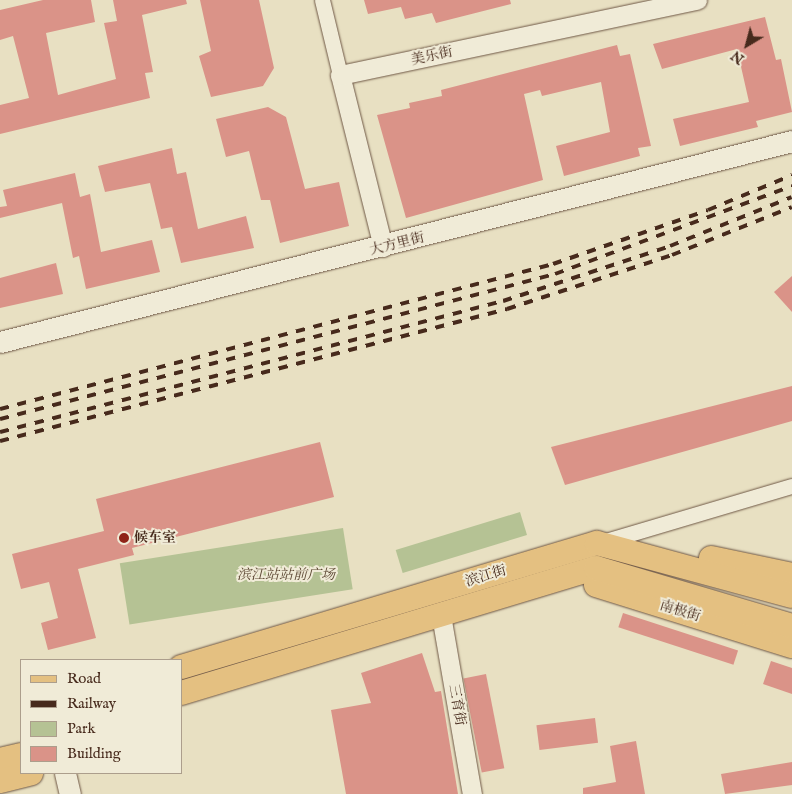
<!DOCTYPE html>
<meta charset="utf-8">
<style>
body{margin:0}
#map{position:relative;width:792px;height:794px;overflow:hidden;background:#e8e0c2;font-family:"IM FELL English","Noto Serif SC",serif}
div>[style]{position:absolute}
.green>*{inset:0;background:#b5c294;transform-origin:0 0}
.building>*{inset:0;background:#da9388;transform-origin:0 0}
.roads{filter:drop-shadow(0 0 1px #6f5846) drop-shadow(0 0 1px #6f5846)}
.minor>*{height:15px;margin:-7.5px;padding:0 7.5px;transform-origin:7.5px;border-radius:7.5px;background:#f0ebd7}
.tertiary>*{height:19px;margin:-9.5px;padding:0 9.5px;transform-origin:9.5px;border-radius:9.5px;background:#f0ebd7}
.secondary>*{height:21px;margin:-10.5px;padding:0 10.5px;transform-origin:10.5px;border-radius:10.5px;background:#f0ebd7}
.primary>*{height:24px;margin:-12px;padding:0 12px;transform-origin:12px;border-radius:12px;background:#e4c081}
.rail>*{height:4px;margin-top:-2px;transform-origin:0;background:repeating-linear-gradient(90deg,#472a1c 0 9px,transparent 0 18px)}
.dots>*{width:14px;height:14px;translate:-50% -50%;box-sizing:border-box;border:2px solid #f0ebd7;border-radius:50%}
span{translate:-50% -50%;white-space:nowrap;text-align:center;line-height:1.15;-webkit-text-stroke:4px #f0ebd7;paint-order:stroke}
.street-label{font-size:14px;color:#472a1c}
.poi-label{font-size:14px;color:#472a1c;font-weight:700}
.left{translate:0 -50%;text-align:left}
.park-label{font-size:14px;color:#5d4834;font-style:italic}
.legend{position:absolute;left:20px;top:659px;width:162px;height:115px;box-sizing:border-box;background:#f0ebd7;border:1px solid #ac9e8c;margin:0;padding:6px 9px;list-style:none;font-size:15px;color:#472a1c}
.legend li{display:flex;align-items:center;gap:10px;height:25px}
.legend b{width:25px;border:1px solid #ac9e8c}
.north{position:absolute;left:722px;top:20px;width:50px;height:50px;-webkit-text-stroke:4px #f0ebd7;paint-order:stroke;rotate:217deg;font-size:14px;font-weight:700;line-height:20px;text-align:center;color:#472a1c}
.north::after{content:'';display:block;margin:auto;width:18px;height:22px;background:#472a1c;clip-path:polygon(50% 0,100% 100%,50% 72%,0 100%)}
</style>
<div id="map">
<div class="green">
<div style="left:520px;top:512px;width:24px;height:130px;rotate:73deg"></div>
<div style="left:343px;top:528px;width:62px;height:226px;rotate:81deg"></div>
</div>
<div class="building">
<div style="clip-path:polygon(43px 0,91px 0,95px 22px,46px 33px,58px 95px,116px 79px,104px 23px,117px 21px,113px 0,186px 0,187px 4px,142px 15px,153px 72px,145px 73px,150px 98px,0 134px,0 105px,29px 98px,13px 36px,0 40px,0 10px)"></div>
<div style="clip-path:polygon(200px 0,259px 0,274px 68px,263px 86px,211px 97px,199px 56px,211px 51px)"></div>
<div style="clip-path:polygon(364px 0,510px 0,511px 4px,436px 23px,432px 13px,405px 19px,401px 7px,368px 14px)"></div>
<div style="clip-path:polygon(765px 17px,776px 60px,781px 59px,792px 112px,756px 121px,758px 127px,680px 146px,673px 119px,749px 102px,737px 49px,662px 69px,653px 44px)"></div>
<div style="clip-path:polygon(617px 45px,620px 56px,630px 54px,651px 146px,638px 148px,640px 156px,564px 176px,556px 146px,610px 132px,601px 82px,542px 96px,540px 90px,524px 94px,543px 180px,406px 218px,377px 115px,410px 108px,409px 103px,442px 96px,441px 90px)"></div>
<div style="clip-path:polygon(268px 107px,286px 117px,305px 189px,339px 182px,349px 226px,280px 243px,270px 200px,261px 200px,249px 151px,226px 157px,216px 119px)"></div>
<div style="clip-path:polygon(172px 148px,177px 174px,186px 172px,198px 229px,246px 216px,254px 248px,181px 263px,172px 227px,161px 229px,150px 183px,105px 192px,98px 166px)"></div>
<div style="clip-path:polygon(75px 173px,80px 197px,90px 194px,101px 252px,152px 240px,160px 272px,86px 289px,79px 256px,73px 258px,62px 203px,0 218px,0 207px,7px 206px,3px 190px)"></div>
<div style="clip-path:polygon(56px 263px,63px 294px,0 308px,0 278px)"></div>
<div style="clip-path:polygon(792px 276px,792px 312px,774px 292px)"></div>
<div style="clip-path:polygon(792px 386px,792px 421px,565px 485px,551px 447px)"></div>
<div style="clip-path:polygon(320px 442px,334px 497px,132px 548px,134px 555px,78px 569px,96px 638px,48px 650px,41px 623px,58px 618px,49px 582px,21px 589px,12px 554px,104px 531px,96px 499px)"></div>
<div style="left:623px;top:613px;width:121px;height:15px;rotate:18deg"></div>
<div style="clip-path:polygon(422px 653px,435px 692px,441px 691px,458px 794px,346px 794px,331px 710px,371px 703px,361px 673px)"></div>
<div style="clip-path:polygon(771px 661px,792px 668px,792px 694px,763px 684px)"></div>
<div style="left:486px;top:674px;width:96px;height:23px;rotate:79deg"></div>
<div style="left:595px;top:718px;width:25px;height:59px;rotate:83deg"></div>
<div style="clip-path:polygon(636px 741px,645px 794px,583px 794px,583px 788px,616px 782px,610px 746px)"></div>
<div style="clip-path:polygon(792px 762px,792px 785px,725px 794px,721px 774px)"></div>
</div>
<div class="roads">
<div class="minor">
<div style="left:322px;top:0;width:77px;rotate:76.5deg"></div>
<div style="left:599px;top:543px;width:201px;rotate:-16.5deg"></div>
</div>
<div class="tertiary">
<div style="left:383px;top:247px;width:177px;rotate:-104deg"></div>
<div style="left:340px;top:75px;width:365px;rotate:-11.9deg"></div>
<div style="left:441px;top:615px;width:182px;rotate:80.2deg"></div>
</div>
<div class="secondary">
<div style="left:0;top:342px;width:817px;rotate:-14.24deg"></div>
<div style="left:65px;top:773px;width:22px;rotate:77deg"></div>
</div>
<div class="primary">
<div style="left:711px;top:558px;width:83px;rotate:11.9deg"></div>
<div style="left:596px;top:585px;width:205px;rotate:17.3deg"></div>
<div style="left:181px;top:667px;width:434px;rotate:-16.6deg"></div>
<div style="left:597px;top:543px;width:202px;rotate:15.2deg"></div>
<div style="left:181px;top:693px;width:433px;rotate:-16.8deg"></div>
<div style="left:596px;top:568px;width:204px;rotate:16.5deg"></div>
<div style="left:0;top:760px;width:22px;rotate:-13deg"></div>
<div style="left:0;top:781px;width:32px;rotate:-14deg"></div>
</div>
</div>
<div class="rail">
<div style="left:0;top:409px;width:572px;rotate:-14.69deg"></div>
<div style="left:553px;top:264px;width:164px;rotate:-19.2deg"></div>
<div style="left:708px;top:210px;width:91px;rotate:-22.6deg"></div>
<div style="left:0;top:419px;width:574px;rotate:-14.64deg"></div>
<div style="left:555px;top:274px;width:253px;rotate:-20.4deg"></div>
<div style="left:0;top:432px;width:520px;rotate:-14.6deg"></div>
<div style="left:503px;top:301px;width:176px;rotate:-18.2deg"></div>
<div style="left:670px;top:246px;width:131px;rotate:-21.9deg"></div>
<div style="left:0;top:441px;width:524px;rotate:-14.59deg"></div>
<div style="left:507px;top:309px;width:174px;rotate:-18.1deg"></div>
<div style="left:672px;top:255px;width:129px;rotate:-21.8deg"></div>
</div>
<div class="dots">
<div style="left:124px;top:538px;background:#8f2418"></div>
</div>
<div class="street-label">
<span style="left:432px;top:56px;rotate:-12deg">美乐街</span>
<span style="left:397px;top:244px;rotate:-14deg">大方里街</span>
<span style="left:486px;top:576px;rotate:-17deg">滨江街</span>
<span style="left:680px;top:611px;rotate:17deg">南极街</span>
<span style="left:457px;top:705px;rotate:80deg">三育街</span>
</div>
<div class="poi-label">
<span class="left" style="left:134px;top:538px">候车室</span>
</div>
<div class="park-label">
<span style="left:286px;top:575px">滨江站站前广场</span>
</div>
<ul class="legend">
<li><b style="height:6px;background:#e4c081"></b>Road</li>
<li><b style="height:6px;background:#472a1c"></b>Railway</li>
<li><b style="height:14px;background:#b5c294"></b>Park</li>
<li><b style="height:14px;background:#da9388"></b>Building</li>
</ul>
<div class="north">N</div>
</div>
